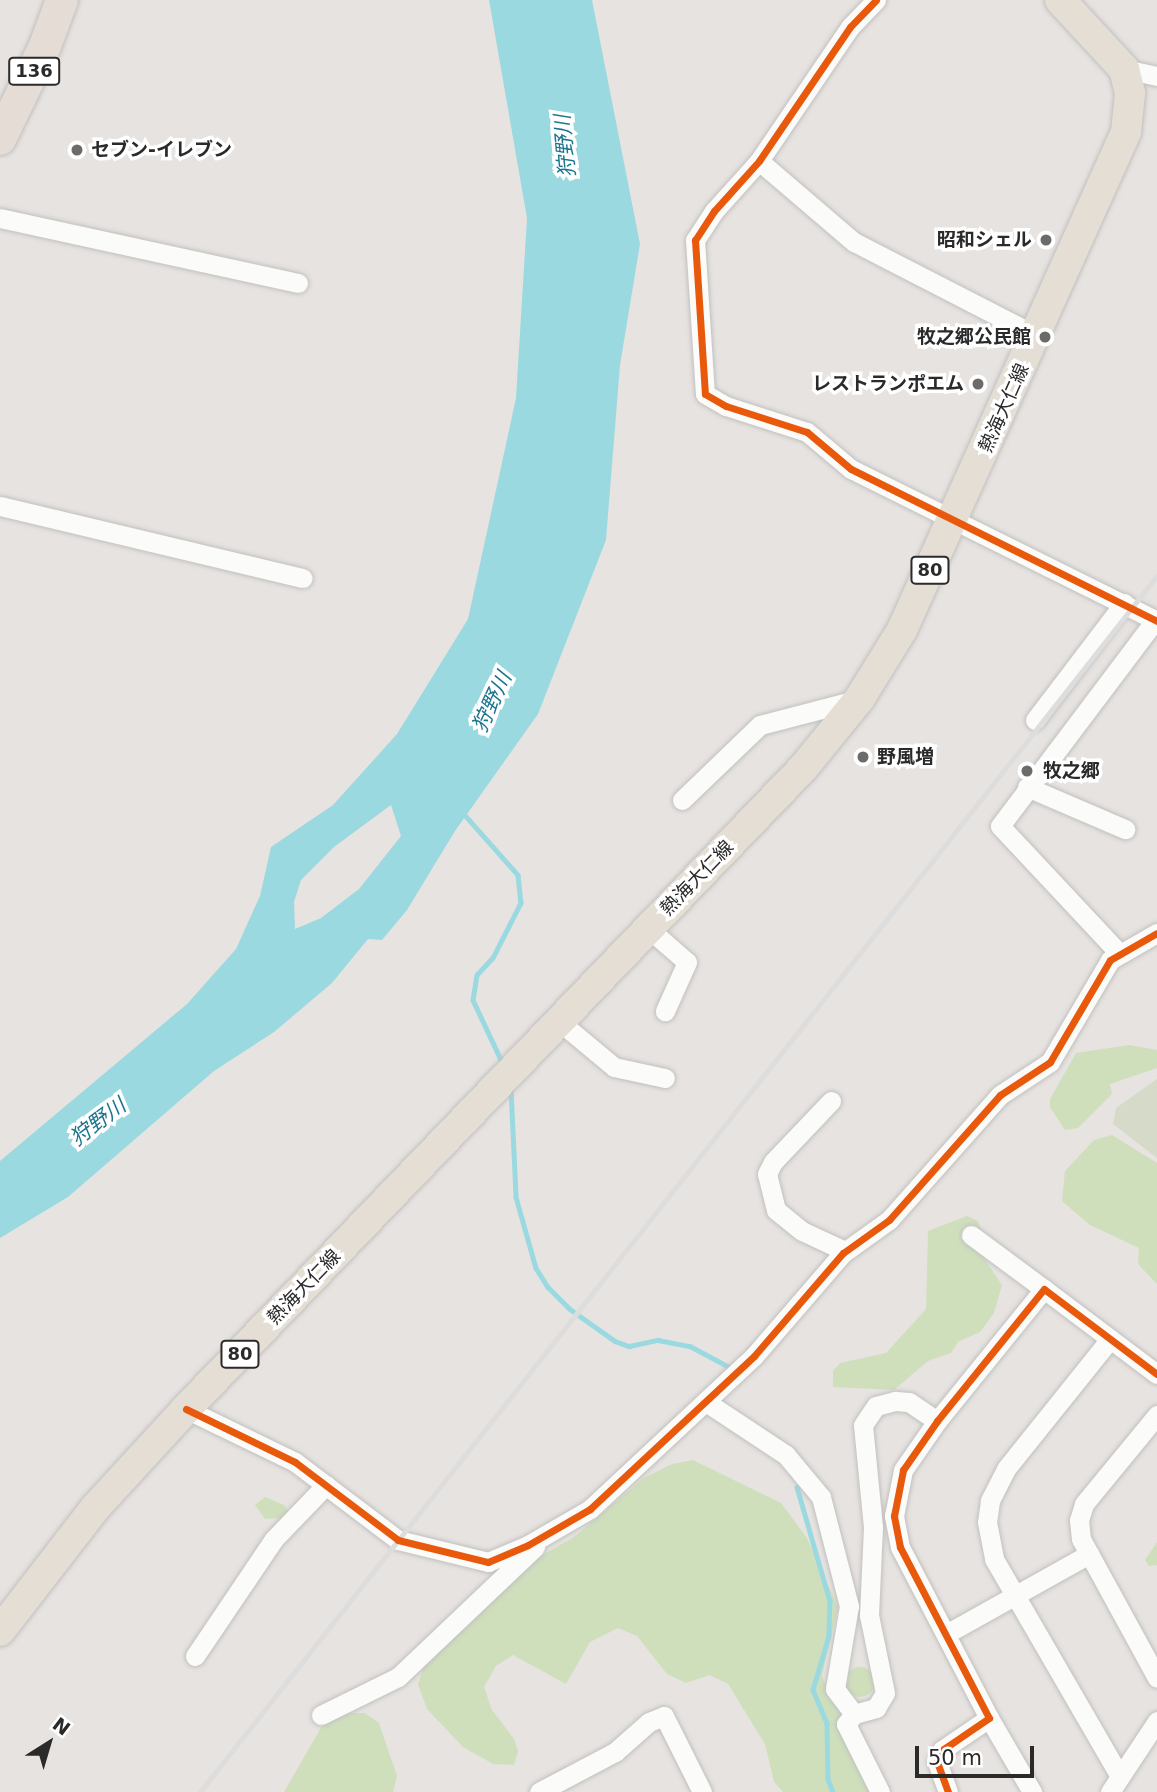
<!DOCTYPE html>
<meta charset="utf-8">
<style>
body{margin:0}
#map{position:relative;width:1157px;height:1792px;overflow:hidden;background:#e7e3e0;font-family:"DejaVu Sans","Noto Sans JP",sans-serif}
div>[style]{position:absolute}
.green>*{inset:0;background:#cfdfbc}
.round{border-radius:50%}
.cemetery>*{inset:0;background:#d6dac9}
.water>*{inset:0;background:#9bd9e1}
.stream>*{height:4.5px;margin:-2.25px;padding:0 2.25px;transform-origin:2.25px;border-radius:2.25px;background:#9bd9e1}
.roads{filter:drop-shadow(0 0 2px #c1c1c1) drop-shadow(0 0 2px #c1c1c1)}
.minor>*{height:19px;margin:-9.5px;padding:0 9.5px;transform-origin:9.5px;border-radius:9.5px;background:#fbfbfa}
.primary>*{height:30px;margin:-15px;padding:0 15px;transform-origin:15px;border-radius:15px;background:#e4ded5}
.trunk>*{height:32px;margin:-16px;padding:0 16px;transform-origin:16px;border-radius:16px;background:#e5dcd5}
.rail>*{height:4.5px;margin:-2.25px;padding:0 2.25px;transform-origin:2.25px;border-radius:2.25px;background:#ddddde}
.cycleway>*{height:7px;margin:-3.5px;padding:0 3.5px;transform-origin:3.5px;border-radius:3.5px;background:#e8590c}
.dots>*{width:19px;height:19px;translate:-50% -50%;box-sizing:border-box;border:4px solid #fff;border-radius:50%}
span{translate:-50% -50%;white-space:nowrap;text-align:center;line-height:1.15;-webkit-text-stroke:7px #fff;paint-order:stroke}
.shield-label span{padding:2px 5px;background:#fff;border:2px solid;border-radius:5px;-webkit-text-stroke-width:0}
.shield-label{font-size:18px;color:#2a2a2a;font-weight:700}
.poi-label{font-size:19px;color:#2a2a2a;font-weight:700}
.left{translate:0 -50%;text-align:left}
.right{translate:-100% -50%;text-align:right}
.street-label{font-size:19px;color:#2a2a2a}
.water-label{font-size:21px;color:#1b768d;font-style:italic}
.north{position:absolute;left:14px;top:1708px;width:70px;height:70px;-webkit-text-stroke:5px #fff;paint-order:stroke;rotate:37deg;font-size:19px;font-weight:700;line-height:28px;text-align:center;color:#2a2a2a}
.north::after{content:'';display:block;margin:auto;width:24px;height:32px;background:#2a2a2a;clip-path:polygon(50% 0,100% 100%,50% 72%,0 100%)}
.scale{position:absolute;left:915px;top:1746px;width:119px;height:32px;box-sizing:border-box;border:4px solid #2a2a2a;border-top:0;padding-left:9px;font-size:21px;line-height:24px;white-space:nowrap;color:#2a2a2a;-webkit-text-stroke:5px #fff;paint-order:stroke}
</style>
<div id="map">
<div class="green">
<div style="clip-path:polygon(1129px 1045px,1157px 1050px,1157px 1068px,1110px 1084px,1112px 1094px,1078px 1128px,1065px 1130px,1050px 1107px,1050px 1099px,1076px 1053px)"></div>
<div style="clip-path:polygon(1112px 1135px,1157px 1163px,1157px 1284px,1138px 1264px,1139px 1248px,1090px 1225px,1062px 1201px,1065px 1171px,1094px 1140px)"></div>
<div style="clip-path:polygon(967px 1216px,978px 1221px,983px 1235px,980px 1252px,1002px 1285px,994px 1313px,980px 1332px,958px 1342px,951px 1353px,928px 1361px,894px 1390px,833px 1387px,833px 1371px,840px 1363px,886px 1353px,926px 1309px,928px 1231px)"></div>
<div style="clip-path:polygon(693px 1460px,781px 1503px,807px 1538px,838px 1607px,822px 1676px,830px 1697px,847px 1713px,871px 1792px,783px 1792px,774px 1782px,765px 1744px,728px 1684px,710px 1675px,686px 1683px,667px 1674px,637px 1636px,618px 1628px,590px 1642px,566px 1684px,513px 1655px,496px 1666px,484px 1687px,492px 1710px,514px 1739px,518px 1751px,514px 1765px,493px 1764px,463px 1747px,427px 1709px,418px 1685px,425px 1661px,520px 1568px,574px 1537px,644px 1478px,672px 1464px)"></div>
<div style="clip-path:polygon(265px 1497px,284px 1505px,288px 1511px,281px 1518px,265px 1519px,255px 1505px)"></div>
<div style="clip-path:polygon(1157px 1542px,1157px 1565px,1149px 1566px,1145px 1560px)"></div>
<div class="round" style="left:845px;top:1667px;width:30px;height:30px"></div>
<div style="clip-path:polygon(338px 1713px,365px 1713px,379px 1723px,397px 1776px,393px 1792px,284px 1792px,322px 1726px)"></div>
</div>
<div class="cemetery">
<div style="clip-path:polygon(1157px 1079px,1157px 1158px,1113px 1124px,1116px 1108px)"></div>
</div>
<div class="water">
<div style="clip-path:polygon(evenodd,489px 0,592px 0,640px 244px,620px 365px,606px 540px,538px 714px,455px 831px,407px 910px,382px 940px,368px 939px,332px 983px,274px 1032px,214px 1071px,68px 1197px,0 1238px,0 1161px,187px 1004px,236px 949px,260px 896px,271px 847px,333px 805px,397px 734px,468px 619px,516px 398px,527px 218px,489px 0,391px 805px,401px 836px,359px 889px,321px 918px,295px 929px,294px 902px,301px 880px,334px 847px,391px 805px)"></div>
</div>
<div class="stream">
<div style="left:464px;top:814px;width:81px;rotate:48.5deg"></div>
<div style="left:518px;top:875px;width:28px;rotate:84deg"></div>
<div style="left:521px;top:903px;width:62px;rotate:117deg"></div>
<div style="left:493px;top:958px;width:23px;rotate:133deg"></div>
<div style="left:477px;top:975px;width:25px;rotate:99deg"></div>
<div style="left:473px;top:1000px;width:71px;rotate:64.9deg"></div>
<div style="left:511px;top:1089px;width:108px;rotate:87.3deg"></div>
<div style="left:516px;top:1197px;width:74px;rotate:74.3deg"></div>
<div style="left:536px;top:1268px;width:22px;rotate:58deg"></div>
<div style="left:548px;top:1287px;width:31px;rotate:45deg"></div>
<div style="left:570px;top:1309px;width:55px;rotate:35.4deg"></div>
<div style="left:615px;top:1341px;width:15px;rotate:20deg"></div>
<div style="left:629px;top:1346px;width:30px;rotate:-12deg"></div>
<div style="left:658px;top:1340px;width:33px;rotate:11deg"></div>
<div style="left:690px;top:1346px;width:47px;rotate:28.2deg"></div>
<div style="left:797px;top:1487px;width:119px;rotate:73.9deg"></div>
<div style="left:830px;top:1601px;width:35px;rotate:92deg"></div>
<div style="left:829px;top:1636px;width:56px;rotate:106.5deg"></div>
<div style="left:813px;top:1690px;width:36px;rotate:67deg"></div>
<div style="left:827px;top:1723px;width:56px;rotate:89deg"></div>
<div style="left:828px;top:1779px;width:14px;rotate:69deg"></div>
</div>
<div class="roads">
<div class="minor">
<div style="left:876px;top:0;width:37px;rotate:134deg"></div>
<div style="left:850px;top:27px;width:162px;rotate:124.2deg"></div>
<div style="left:759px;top:161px;width:67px;rotate:132deg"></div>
<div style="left:714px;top:211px;width:35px;rotate:123deg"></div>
<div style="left:695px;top:240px;width:154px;rotate:86.3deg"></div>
<div style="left:705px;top:394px;width:24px;rotate:30deg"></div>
<div style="left:726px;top:406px;width:85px;rotate:17.8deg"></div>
<div style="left:807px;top:432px;width:57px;rotate:40.1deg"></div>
<div style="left:851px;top:469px;width:342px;rotate:26.4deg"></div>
<div style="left:1124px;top:69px;width:34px;rotate:12deg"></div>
<div style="left:759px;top:161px;width:125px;rotate:40.5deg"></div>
<div style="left:854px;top:242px;width:206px;rotate:27.2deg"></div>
<div style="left:0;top:218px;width:305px;rotate:12.3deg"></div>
<div style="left:0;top:506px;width:311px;rotate:13.4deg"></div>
<div style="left:1035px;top:720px;width:147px;rotate:-52.7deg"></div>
<div style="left:1027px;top:787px;width:107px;rotate:23.2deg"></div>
<div style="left:682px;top:800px;width:108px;rotate:-43.9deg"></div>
<div style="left:760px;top:725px;width:103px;rotate:-14.6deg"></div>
<div style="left:649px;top:929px;width:50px;rotate:41deg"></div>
<div style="left:687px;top:962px;width:54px;rotate:114.2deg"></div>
<div style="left:1119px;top:953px;width:174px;rotate:-133.1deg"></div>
<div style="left:1000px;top:826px;width:258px;rotate:-53deg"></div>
<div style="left:560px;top:1022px;width:70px;rotate:39.8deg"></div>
<div style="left:614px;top:1067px;width:52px;rotate:12.2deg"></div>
<div style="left:831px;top:1101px;width:84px;rotate:133.6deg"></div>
<div style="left:773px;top:1162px;width:13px;rotate:117deg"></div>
<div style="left:767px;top:1174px;width:37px;rotate:76deg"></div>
<div style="left:776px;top:1210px;width:33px;rotate:39deg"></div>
<div style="left:802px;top:1231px;width:47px;rotate:24.9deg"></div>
<div style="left:971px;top:1235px;width:91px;rotate:36.5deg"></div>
<div style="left:1110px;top:1339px;width:166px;rotate:128.7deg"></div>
<div style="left:1006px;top:1469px;width:36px;rotate:117deg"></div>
<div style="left:990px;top:1501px;width:21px;rotate:98deg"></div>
<div style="left:987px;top:1522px;width:38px;rotate:79deg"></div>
<div style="left:994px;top:1559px;width:251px;rotate:59.9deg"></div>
<div style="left:706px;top:1402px;width:96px;rotate:33.5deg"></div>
<div style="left:786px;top:1455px;width:55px;rotate:50.2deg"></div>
<div style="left:821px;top:1497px;width:113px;rotate:75.6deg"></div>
<div style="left:849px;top:1606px;width:84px;rotate:99.6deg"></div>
<div style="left:835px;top:1689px;width:31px;rotate:53deg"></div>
<div style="left:186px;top:1409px;width:121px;rotate:25.9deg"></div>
<div style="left:295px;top:1462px;width:129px;rotate:37.1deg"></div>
<div style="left:398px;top:1540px;width:93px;rotate:13.7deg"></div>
<div style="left:488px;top:1562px;width:43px;rotate:-23deg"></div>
<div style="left:528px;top:1545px;width:72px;rotate:-30.1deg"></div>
<div style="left:590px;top:1509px;width:224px;rotate:-43deg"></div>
<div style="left:754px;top:1356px;width:136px;rotate:-49.2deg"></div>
<div style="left:843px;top:1253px;width:57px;rotate:-35.7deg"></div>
<div style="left:889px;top:1220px;width:167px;rotate:-48.4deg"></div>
<div style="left:1000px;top:1095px;width:60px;rotate:-33.4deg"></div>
<div style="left:1050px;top:1062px;width:118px;rotate:-59.5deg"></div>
<div style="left:1110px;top:960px;width:54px;rotate:-29.9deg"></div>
<div style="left:1157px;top:1415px;width:115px;rotate:129.4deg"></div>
<div style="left:1084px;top:1504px;width:17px;rotate:107deg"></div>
<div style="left:1079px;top:1520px;width:19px;rotate:84deg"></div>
<div style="left:1081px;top:1539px;width:158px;rotate:61.3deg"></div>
<div style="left:946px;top:1634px;width:164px;rotate:-29.2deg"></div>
<div style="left:195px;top:1656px;width:141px;rotate:-56deg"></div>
<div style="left:274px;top:1539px;width:75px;rotate:-46.1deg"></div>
<div style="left:321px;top:1715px;width:86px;rotate:-26.3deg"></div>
<div style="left:398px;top:1677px;width:189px;rotate:-43.5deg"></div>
<div style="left:989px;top:1718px;width:86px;rotate:59.8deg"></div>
<div style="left:539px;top:1792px;width:86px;rotate:-27.8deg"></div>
<div style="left:615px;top:1752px;width:45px;rotate:-41.4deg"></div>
<div style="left:649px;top:1722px;width:16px;rotate:-22deg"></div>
<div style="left:664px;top:1716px;width:85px;rotate:63.4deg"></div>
<div style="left:880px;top:1792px;width:76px;rotate:-116.6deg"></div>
<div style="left:846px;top:1724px;width:13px;rotate:-51deg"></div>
<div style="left:854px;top:1714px;width:23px;rotate:-15deg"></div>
<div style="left:876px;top:1708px;width:17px;rotate:-59deg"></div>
<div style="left:885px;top:1693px;width:80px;rotate:-101.6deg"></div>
<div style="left:869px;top:1615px;width:88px;rotate:-87.4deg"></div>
<div style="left:873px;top:1527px;width:102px;rotate:-95.6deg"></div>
<div style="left:863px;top:1425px;width:23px;rotate:-56deg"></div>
<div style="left:876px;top:1406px;width:20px;rotate:-15deg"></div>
<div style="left:895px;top:1401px;width:14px;rotate:4deg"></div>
<div style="left:909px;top:1402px;width:34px;rotate:34deg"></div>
<div style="left:948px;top:1792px;width:32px;rotate:-110deg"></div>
<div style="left:937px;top:1762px;width:13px;rotate:-67deg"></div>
<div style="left:942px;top:1750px;width:57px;rotate:-34.2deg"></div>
<div style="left:989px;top:1718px;width:193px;rotate:-117.5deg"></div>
<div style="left:900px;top:1547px;width:32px;rotate:-101deg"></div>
<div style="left:894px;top:1516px;width:47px;rotate:-78.9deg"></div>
<div style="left:903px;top:1470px;width:60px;rotate:-55.2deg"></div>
<div style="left:937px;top:1421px;width:170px;rotate:-51deg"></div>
<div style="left:1044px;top:1289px;width:141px;rotate:37deg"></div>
<div style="left:1110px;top:1792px;width:85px;rotate:-56.5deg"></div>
</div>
<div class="primary">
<div style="left:0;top:1631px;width:155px;rotate:-52.3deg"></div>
<div style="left:95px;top:1508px;width:134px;rotate:-47.4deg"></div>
<div style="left:186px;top:1409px;width:891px;rotate:-46.09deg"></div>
<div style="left:804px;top:767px;width:89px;rotate:-50.9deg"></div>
<div style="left:860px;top:698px;width:80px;rotate:-58.3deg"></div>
<div style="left:902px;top:630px;width:546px;rotate:-65.78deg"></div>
<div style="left:1126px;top:132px;width:39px;rotate:-84deg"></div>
<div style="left:1130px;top:93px;width:25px;rotate:-104deg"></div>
<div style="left:1124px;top:69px;width:94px;rotate:-132.8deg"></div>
</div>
<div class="trunk">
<div style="left:0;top:139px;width:103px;rotate:-64.2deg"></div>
<div style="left:45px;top:46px;width:49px;rotate:-69.7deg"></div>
</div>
</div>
<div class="rail">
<div style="left:200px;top:1792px;width:1547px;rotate:-51.8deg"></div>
</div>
<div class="cycleway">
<div style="left:876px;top:0;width:37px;rotate:134deg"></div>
<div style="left:850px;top:27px;width:162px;rotate:124.2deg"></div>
<div style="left:759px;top:161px;width:67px;rotate:132deg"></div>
<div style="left:714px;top:211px;width:35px;rotate:123deg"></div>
<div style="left:695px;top:240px;width:154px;rotate:86.3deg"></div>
<div style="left:705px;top:394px;width:24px;rotate:30deg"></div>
<div style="left:726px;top:406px;width:85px;rotate:17.8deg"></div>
<div style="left:807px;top:432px;width:57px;rotate:40.1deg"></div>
<div style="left:851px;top:469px;width:342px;rotate:26.4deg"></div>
<div style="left:186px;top:1409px;width:121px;rotate:25.9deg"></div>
<div style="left:295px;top:1462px;width:129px;rotate:37.1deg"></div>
<div style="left:398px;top:1540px;width:93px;rotate:13.7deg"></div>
<div style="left:488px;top:1562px;width:43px;rotate:-23deg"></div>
<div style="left:528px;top:1545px;width:72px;rotate:-30.1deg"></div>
<div style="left:590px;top:1509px;width:224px;rotate:-43deg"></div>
<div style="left:754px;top:1356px;width:136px;rotate:-49.2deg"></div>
<div style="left:843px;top:1253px;width:57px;rotate:-35.7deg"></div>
<div style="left:889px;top:1220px;width:167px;rotate:-48.4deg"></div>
<div style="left:1000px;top:1095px;width:60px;rotate:-33.4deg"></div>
<div style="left:1050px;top:1062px;width:118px;rotate:-59.5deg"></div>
<div style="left:1110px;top:960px;width:54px;rotate:-29.9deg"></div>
<div style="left:948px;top:1792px;width:32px;rotate:-110deg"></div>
<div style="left:937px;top:1762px;width:13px;rotate:-67deg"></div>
<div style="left:942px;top:1750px;width:57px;rotate:-34.2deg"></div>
<div style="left:989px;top:1718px;width:193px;rotate:-117.5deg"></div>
<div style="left:900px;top:1547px;width:32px;rotate:-101deg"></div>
<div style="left:894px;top:1516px;width:47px;rotate:-78.9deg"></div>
<div style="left:903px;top:1470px;width:60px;rotate:-55.2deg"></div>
<div style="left:937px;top:1421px;width:170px;rotate:-51deg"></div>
<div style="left:1044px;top:1289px;width:141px;rotate:37deg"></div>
</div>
<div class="dots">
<div style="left:77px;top:150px;background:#6c6b6a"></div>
<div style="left:1046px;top:240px;background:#6c6b6a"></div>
<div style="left:1045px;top:337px;background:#6c6b6a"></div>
<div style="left:978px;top:384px;background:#6c6b6a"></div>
<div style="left:863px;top:757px;background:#6c6b6a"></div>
<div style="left:1027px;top:771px;background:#6c6b6a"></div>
</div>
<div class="shield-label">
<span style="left:34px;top:71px">136</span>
<span style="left:930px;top:570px">80</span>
<span style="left:240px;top:1354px">80</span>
</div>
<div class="poi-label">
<span class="left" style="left:91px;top:150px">セブン-イレブン</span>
<span class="right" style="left:1032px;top:240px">昭和シェル</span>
<span class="right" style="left:1031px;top:337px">牧之郷公民館</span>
<span class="right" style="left:964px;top:384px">レストランポエム</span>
<span class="left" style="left:877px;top:757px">野風増</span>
<span class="left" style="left:1043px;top:771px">牧之郷</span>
</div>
<div class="street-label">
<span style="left:1004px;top:408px;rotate:-66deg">熱海大仁線</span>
<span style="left:697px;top:878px;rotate:-46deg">熱海大仁線</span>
<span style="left:304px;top:1287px;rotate:-46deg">熱海大仁線</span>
</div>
<div class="water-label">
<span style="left:565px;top:146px;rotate:-95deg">狩野川</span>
<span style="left:492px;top:702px;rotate:-65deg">狩野川</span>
<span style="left:98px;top:1122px;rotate:-37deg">狩野川</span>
</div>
<div class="north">N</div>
<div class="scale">50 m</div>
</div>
